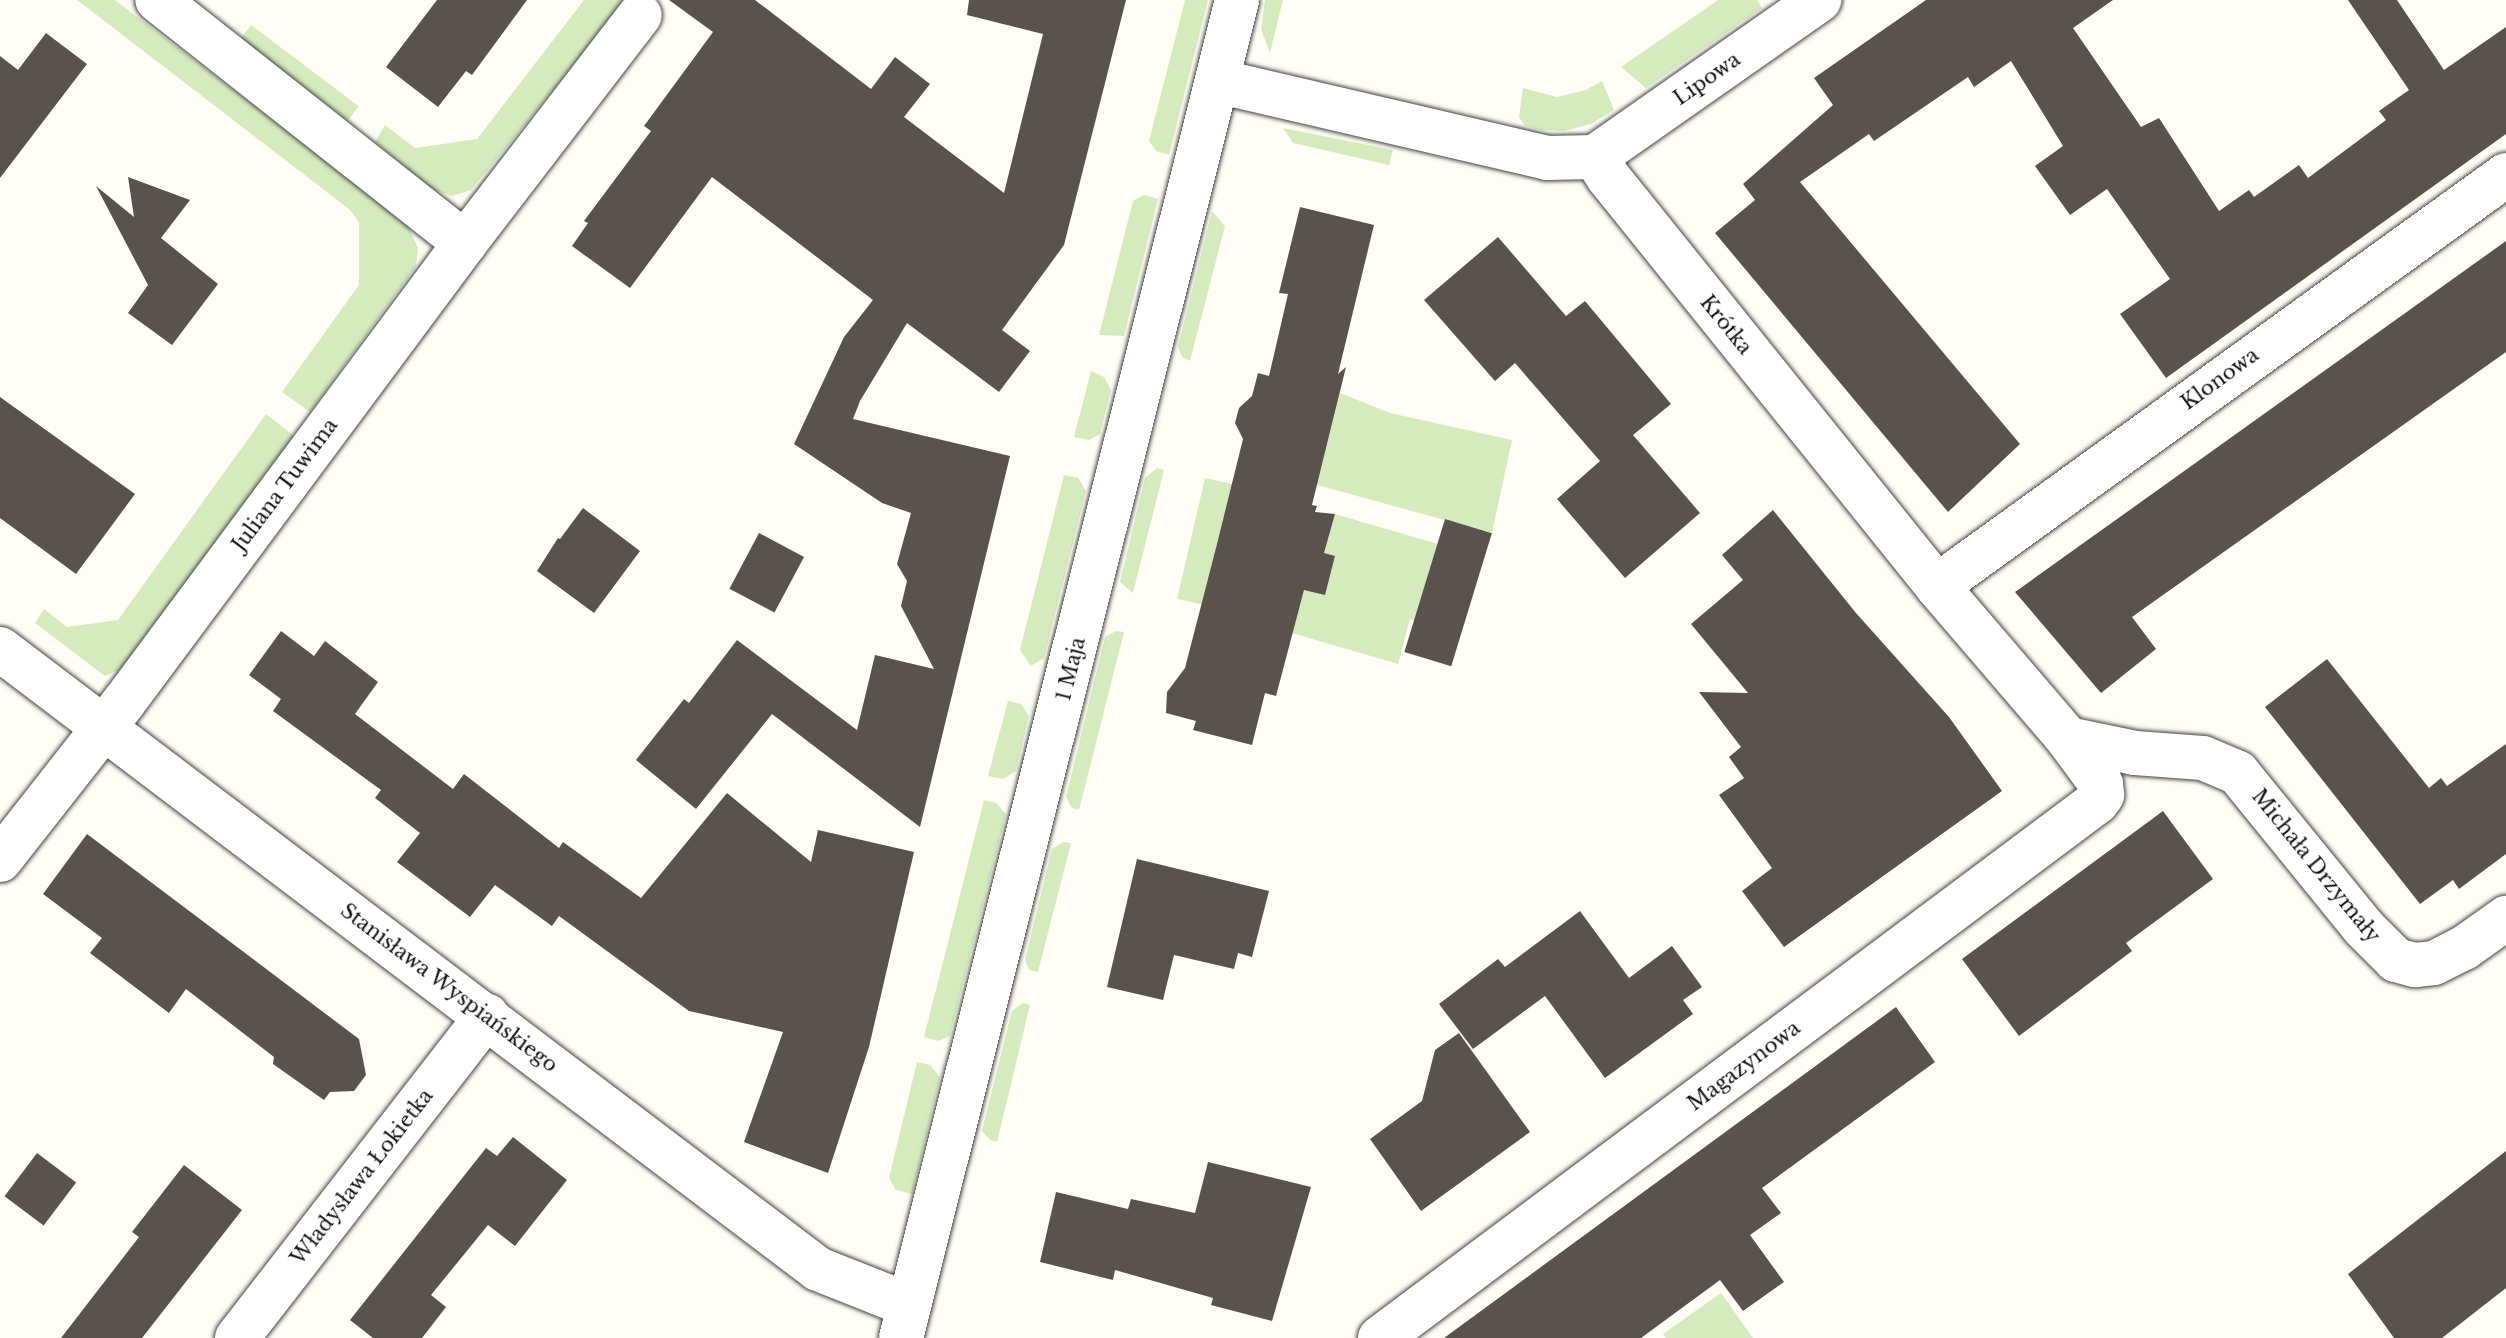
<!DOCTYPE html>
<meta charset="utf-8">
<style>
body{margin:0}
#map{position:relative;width:2506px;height:1338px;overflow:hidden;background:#fffdf5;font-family:"Libre Baskerville",serif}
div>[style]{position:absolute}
.green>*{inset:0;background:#d5ebbd;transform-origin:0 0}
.building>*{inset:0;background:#5a524d;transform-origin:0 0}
.roads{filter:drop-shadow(0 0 2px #444) drop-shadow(0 0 2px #444)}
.minor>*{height:44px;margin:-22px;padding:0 22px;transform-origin:22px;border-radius:22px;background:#fff}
span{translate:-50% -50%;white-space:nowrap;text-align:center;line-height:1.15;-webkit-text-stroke:8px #fff;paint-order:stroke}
.street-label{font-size:20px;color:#111}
</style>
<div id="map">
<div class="green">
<div style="clip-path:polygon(77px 0,115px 0,390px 209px,409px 228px,418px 248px,416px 266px,310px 412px,282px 392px,359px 285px,359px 222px,349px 209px)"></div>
<div style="clip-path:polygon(584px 0,627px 0,471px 190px,452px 196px,432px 189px,375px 142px,385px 125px,415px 148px,477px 139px)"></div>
<div style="clip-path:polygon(1185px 0,1208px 0,1169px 155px,1156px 151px,1149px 141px)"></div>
<div style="clip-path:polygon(1265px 0,1283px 0,1270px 53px,1261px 29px)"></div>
<div style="clip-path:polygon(1718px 0,1757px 0,1762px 8px,1646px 88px,1621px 67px)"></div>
<div style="left:251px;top:25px;width:135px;height:18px;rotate:37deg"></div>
<div style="clip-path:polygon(1602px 81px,1614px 110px,1591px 124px,1564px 131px,1541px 130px,1525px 126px,1519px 117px,1523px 88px,1557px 97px,1586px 90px)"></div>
<div style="clip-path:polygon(1283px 128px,1393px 150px,1389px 165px,1293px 143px)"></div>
<div style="clip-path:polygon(1144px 195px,1158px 199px,1124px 336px,1099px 335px,1133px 201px)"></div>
<div style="clip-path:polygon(1212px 211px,1225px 226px,1190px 361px,1182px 357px,1178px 347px)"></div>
<div style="clip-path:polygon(1091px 371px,1104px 377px,1111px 390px,1100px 434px,1089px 440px,1074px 437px)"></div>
<div style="clip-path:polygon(1340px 393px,1390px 413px,1512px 440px,1492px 533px,1317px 485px)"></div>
<div style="clip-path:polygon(266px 414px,294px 436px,126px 667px,105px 676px,35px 623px,44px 609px,67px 627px,118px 620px)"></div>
<div style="clip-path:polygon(1157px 468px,1164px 470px,1133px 593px,1120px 582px,1145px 478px)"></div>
<div style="clip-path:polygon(1064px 475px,1078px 478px,1086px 491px,1044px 658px,1031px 666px,1020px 650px)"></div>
<div style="left:1205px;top:478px;width:28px;height:124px;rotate:13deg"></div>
<div style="clip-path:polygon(1335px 514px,1438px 544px,1431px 571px,1436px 574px,1424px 623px,1410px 619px,1398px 664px,1292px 633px,1304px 590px,1335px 557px,1324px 553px)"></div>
<div style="clip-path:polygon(1116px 631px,1124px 632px,1079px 810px,1072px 808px,1066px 797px,1105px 637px)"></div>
<div style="clip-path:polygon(1008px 701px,1021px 704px,1029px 716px,1016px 771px,1003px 779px,988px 776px)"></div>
<div style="clip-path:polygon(984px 800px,996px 803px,1006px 814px,950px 1036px,938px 1041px,924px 1037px)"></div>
<div style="clip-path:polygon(1063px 842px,1071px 843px,1038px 972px,1029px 970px,1025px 960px,1052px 849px)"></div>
<div style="clip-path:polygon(1023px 1003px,1030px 1005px,997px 1142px,990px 1140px,982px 1131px,1012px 1011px)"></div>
<div style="clip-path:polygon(917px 1062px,930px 1065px,940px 1077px,912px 1194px,896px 1190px,889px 1178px)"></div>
<div style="clip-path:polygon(1721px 1293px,1753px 1338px,1666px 1338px,1663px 1334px)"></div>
</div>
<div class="building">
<div style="clip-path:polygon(437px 0,527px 0,472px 75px,466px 71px,438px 107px,386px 67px)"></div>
<div style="clip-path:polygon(669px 0,755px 0,871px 89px,895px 57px,930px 84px,904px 117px,1004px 193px,1043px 34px,967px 15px,969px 0,1126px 0,1064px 245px,1002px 330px,1030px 351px,999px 392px,907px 323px,860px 401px,853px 419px,1010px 456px,920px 827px,772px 714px,696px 809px,636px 760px,684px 699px,689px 703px,737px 640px,857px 730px,875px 655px,934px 669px,901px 606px,907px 581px,897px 564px,911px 513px,882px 503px,794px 444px,844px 337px,873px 300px,712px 177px,630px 288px,572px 246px,588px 223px,584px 221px,651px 131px,644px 126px,713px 32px)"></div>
<div style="clip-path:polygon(1926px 0,2113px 0,2073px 28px,2141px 127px,2159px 118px,2219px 211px,2249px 190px,2254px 197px,2299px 165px,2308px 178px,2386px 120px,2379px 111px,2409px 90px,2348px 0,2397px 0,2444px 70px,2506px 27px,2506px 134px,2166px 378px,2120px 314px,2170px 279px,2107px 189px,2070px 215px,2035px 166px,2063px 146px,2011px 61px,1974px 87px,1968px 77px,1874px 141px,1869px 134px,1800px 182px,2020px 444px,1948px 512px,1715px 233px,1755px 200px,1743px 184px,1833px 105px,1814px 78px)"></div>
<div style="clip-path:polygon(46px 33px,87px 64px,0 178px,0 56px,18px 70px)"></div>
<div style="clip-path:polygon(128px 177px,190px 200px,161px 238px,218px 284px,172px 345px,128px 313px,148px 285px,96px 186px,134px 217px)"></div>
<div style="clip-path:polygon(1300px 207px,1374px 225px,1338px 374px,1346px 367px,1312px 505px,1317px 506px,1315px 512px,1335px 514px,1324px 553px,1335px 556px,1325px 595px,1304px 590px,1276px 696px,1265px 693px,1252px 745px,1193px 730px,1196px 721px,1166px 713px,1167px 692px,1185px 668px,1217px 544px,1243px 439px,1235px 423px,1239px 408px,1252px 396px,1258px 373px,1269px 376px,1288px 294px,1279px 293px)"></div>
<div style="clip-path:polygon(1498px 237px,1566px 316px,1585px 301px,1671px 404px,1633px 435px,1700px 513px,1625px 578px,1557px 499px,1600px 461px,1515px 363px,1495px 381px,1424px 300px)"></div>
<div style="clip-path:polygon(2506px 241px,2506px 352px,2132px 617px,2156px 649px,2101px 693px,2015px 592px)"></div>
<div style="clip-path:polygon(0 397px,135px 494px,76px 574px,0 518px)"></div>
<div style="clip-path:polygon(583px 508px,640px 551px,594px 613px,537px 571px,558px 538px,560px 539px)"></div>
<div style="clip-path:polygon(1773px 510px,1856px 613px,1949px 717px,2002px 791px,1784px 947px,1742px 891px,1772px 868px,1719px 795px,1744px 778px,1729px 757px,1741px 747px,1699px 692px,1748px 693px,1691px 624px,1743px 580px,1722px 555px)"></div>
<div style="left:1445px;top:519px;width:49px;height:139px;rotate:17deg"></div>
<div style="left:759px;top:533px;width:51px;height:63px;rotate:28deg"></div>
<div style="clip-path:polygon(281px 631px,314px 656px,325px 641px,378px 682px,355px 714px,453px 789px,464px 774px,559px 848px,563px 842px,641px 898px,727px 793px,811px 862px,818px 830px,914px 852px,869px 1047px,828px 1173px,744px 1142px,783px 1032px,689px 1011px,559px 916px,552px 926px,495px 885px,470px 917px,397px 862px,420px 833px,375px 798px,381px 790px,273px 711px,281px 699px,249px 675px)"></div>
<div style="clip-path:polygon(2327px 659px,2429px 788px,2441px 778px,2447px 786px,2506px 744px,2506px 854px,2459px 889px,2453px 880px,2420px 904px,2265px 707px)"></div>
<div style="clip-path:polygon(2163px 811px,2213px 879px,2126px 943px,2132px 951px,2019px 1036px,1962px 959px)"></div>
<div style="clip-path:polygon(87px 834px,359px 1039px,366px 1075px,354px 1091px,330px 1092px,324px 1100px,273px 1064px,274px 1057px,186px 989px,169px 1013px,90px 953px,102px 938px,43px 894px)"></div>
<div style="clip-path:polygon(1137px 859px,1269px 891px,1252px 957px,1238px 953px,1234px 969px,1174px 955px,1163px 1000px,1107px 987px)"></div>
<div style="clip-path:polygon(1580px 911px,1629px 978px,1672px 946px,1702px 987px,1683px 1000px,1693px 1014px,1605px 1078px,1545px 996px,1473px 1049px,1439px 1004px,1498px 959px,1505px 967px)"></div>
<div style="clip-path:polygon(1896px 1007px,1935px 1062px,1762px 1188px,1781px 1213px,1750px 1235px,1784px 1282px,1743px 1311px,1720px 1280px,1641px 1338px,1444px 1338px)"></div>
<div style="clip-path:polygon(1459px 1033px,1530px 1132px,1421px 1211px,1370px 1139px,1422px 1101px,1435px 1050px)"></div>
<div style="clip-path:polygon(513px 1137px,567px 1180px,515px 1246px,488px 1225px,431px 1295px,446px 1307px,422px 1338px,373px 1338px,350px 1320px,486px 1148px,497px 1156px)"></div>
<div style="clip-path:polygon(2506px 1151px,2506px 1288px,2442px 1338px,2394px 1338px,2348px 1274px)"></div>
<div style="left:37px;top:1153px;width:49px;height:54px;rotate:37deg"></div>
<div style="clip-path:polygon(1208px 1162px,1311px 1187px,1272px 1321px,1211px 1305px,1213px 1298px,1115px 1270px,1113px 1280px,1040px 1262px,1056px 1192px,1128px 1209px,1131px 1199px,1195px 1213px)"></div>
<div style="clip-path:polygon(184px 1165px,242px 1210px,142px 1338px,61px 1338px,139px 1237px,132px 1232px)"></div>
</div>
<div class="roads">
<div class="minor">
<div style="left:1217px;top:81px;width:339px;rotate:13.1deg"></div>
<div style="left:1547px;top:158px;width:48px;rotate:-1.2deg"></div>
<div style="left:1595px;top:157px;width:274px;rotate:-35deg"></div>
<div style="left:465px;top:243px;width:287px;rotate:-52.5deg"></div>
<div style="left:1937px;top:586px;width:702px;rotate:-35.84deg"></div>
<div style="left:0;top:649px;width:1026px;rotate:37.16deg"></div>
<div style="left:818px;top:1269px;width:98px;rotate:21.6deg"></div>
<div style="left:2068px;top:739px;width:68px;rotate:11.8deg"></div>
<div style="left:2135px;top:753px;width:68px;rotate:4.2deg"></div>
<div style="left:2203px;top:758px;width:38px;rotate:23deg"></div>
<div style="left:2238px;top:773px;width:198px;rotate:50.9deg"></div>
<div style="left:2363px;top:927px;width:47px;rotate:45deg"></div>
<div style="left:2396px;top:960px;width:20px;rotate:15deg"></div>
<div style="left:2415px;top:965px;width:19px;rotate:-6deg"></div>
<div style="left:2434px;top:963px;width:34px;rotate:-27deg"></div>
<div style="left:2464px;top:948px;width:52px;rotate:-35.5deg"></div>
<div style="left:0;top:860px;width:201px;rotate:-51.9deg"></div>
<div style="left:124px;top:702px;width:572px;rotate:-53.39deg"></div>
<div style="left:465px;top:243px;width:392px;rotate:-141.7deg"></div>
<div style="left:237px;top:1338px;width:408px;rotate:-52.2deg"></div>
<div style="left:901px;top:1338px;width:1380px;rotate:-75.9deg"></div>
<div style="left:1380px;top:1338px;width:895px;rotate:-36.78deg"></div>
<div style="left:2097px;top:802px;width:9px;rotate:-54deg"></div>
<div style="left:2102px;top:795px;width:11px;rotate:-95deg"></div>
<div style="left:2101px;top:784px;width:56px;rotate:-126.3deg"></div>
<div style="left:2068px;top:739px;width:201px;rotate:-130.6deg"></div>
<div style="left:1937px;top:586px;width:525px;rotate:-128.81deg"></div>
<div style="left:1608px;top:177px;width:24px;rotate:-123deg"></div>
</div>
</div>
<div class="street-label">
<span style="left:1707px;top:79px;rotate:-35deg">Lipowa</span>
<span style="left:1726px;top:325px;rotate:51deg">Krótka</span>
<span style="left:2220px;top:379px;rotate:-36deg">Klonowa</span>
<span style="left:285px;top:485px;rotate:-53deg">Juliana Tuwima</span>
<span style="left:1071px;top:669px;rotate:-76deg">1 Maja</span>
<span style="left:2316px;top:866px;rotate:51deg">Michała Drzymały</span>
<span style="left:449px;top:988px;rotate:37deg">Stanisława Wyspiańskiego</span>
<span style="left:1744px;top:1066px;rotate:-37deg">Magazynowa</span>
<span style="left:362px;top:1177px;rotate:-52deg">Władysława Łokietka</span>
</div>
</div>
